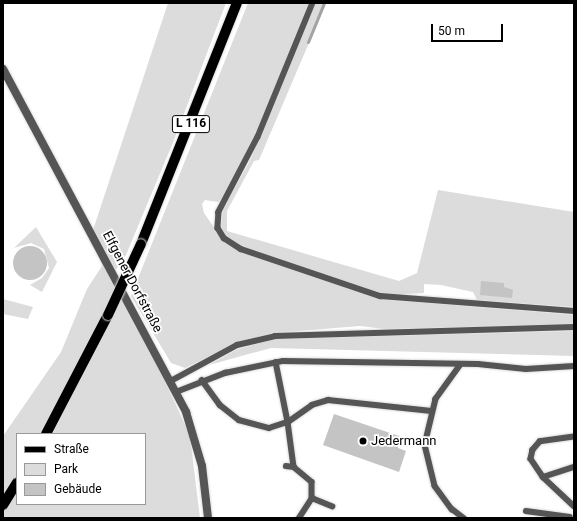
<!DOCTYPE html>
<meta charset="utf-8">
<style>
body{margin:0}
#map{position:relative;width:577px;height:521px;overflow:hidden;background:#fff;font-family:Roboto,sans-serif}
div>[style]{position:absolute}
.green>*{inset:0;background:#dcdcdc}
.stream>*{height:3px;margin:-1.5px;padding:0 1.5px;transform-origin:1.5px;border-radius:1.5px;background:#a3a3a3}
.building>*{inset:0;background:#c4c4c4}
.round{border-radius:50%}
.roads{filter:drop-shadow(0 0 1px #dbdbdb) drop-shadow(0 0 1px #dbdbdb)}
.service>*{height:5.5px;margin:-2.75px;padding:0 2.75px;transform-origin:2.75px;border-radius:2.75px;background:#555}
.minor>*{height:8px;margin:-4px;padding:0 4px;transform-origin:4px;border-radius:4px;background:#555}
.primary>*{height:10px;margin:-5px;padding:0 5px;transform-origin:5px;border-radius:5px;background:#000}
.bridges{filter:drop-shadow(0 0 1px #dbdbdb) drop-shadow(0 0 1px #dbdbdb)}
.primary-bridge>*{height:10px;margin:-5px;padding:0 5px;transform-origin:5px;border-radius:5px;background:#000}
.dots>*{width:11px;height:11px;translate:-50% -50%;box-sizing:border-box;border:2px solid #fff;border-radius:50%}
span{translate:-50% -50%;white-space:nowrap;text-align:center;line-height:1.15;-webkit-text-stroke:3.5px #fff;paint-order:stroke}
.shield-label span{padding:1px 3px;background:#fff;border:1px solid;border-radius:3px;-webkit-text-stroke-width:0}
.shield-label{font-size:12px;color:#000;font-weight:700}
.street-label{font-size:13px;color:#000}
.poi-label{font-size:13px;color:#000}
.left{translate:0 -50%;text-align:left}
.frame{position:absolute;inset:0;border:4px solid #000;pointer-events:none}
.legend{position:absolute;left:16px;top:433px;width:130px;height:72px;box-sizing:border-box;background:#fff;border:1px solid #999;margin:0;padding:5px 7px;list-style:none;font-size:12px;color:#000}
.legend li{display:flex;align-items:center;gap:8px;height:20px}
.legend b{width:20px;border:1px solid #999}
.scale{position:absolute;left:431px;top:24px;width:72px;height:18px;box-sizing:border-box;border:2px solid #000;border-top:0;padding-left:5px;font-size:12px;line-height:14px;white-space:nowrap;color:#000;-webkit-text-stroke:3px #fff;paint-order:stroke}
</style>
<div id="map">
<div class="green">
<div style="clip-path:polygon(evenodd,168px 3px,226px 3px,174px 140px,126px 255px,115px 271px,190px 436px,200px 518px,3px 518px,3px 436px,61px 352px,87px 289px,102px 266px,92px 233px,168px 3px,17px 434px,145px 434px,145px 504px,17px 504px,17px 434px)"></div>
<div style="clip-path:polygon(248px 3px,310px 3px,259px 130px,226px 196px,218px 202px,205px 200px,202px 204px,204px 213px,224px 242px,253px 256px,391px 300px,574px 315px,574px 324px,385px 329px,360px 326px,274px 333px,239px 342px,185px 368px,171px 363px,131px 296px)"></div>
<div style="clip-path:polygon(315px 3px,326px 3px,259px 160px,254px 161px,227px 211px,227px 231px,399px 281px,417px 273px,438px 190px,574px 212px,574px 307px,477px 300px,473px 292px,441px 285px,424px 284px,424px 293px,386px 295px,240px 246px,225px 235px,221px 226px,223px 209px,250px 161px)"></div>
<div style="clip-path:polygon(36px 227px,57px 262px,42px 292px,30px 285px,42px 278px,49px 268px,44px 249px,31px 243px,14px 248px)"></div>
<div style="clip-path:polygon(3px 299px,33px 307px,28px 319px,3px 314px)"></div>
<div style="clip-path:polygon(574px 331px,574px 356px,271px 348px,209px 365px,236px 350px,273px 339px)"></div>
</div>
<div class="stream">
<div style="left:308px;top:42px;width:42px;rotate:-67.7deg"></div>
</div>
<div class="building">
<div class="round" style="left:13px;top:246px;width:34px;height:34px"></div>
<div style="clip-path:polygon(481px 281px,504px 283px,504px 287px,513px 290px,512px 298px,480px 295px)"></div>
<div style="clip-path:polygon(334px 414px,402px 437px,398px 448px,406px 451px,399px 472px,323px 445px)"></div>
</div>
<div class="roads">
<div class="service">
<div style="left:313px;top:3px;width:145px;rotate:112.3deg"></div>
<div style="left:258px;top:137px;width:85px;rotate:117.5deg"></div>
<div style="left:219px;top:212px;width:16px;rotate:94deg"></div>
<div style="left:218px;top:228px;width:12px;rotate:59deg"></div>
<div style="left:224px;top:238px;width:20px;rotate:33deg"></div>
<div style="left:241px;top:249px;width:147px;rotate:18.7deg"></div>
<div style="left:380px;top:296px;width:195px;rotate:4.4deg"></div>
<div style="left:276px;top:362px;width:61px;rotate:78.7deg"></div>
<div style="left:288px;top:422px;width:29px;rotate:-35deg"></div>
<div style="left:312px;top:405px;width:17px;rotate:-17deg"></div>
<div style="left:328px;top:400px;width:104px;rotate:6.1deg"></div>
<div style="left:460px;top:366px;width:41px;rotate:126deg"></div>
<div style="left:436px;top:399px;width:47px;rotate:103.4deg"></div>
<div style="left:425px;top:445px;width:42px;rotate:76.3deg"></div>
<div style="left:435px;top:486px;width:29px;rotate:54deg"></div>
<div style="left:452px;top:509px;width:15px;rotate:37deg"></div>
<div style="left:202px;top:380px;width:31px;rotate:54deg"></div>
<div style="left:220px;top:405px;width:24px;rotate:38deg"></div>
<div style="left:239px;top:420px;width:31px;rotate:15deg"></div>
<div style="left:269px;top:428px;width:20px;rotate:-18deg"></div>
<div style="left:288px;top:422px;width:45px;rotate:82.4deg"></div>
<div style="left:294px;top:467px;width:23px;rotate:40deg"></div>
<div style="left:312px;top:482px;width:16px;rotate:90deg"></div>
<div style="left:312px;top:498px;width:22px;rotate:22deg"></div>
<div style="left:171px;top:381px;width:75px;rotate:-28.6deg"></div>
<div style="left:237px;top:345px;width:39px;rotate:-13deg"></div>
<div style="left:275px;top:336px;width:299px;rotate:-1.7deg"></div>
<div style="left:176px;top:392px;width:53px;rotate:-21.2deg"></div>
<div style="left:225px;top:373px;width:59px;rotate:-11.7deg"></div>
<div style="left:283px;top:361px;width:195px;rotate:0.9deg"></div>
<div style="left:478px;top:364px;width:48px;rotate:5.9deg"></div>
<div style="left:526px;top:369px;width:48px;rotate:-3.6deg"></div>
<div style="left:574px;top:437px;width:34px;rotate:172deg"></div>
<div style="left:540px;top:442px;width:11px;rotate:131deg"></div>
<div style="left:533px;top:450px;width:9px;rotate:103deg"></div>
<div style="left:531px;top:459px;width:22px;rotate:56deg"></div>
<div style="left:543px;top:477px;width:33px;rotate:-18deg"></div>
<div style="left:286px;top:466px;width:8px;rotate:7deg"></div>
<div style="left:543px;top:477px;width:42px;rotate:43.1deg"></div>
<div style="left:526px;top:511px;width:44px;rotate:7.8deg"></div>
<div style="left:299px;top:518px;width:24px;rotate:-57deg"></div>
</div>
<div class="minor">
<div style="left:3px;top:69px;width:389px;rotate:61.9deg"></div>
<div style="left:186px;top:412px;width:56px;rotate:73.5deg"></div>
<div style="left:202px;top:466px;width:52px;rotate:83.4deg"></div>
</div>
<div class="primary">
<div style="left:141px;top:244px;width:259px;rotate:-68.3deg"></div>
<div style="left:46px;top:434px;width:134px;rotate:-62.5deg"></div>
<div style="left:3px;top:505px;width:26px;rotate:-58deg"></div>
</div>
</div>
<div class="bridges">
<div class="primary-bridge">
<div style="left:108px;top:315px;width:78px;rotate:-65.1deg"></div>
</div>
</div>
<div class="dots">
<div style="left:363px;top:441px;background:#000"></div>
</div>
<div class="shield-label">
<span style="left:191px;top:124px">L 116</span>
</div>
<div class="street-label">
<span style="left:132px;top:282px;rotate:62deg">Elfgener Dorfstraße</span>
</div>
<div class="poi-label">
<span class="left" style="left:371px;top:441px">Jedermann</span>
</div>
<div class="frame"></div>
<ul class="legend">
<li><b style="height:5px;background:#000"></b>Straße</li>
<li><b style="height:11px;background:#dcdcdc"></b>Park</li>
<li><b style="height:11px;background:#c4c4c4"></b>Gebäude</li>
</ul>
<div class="scale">50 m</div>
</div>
